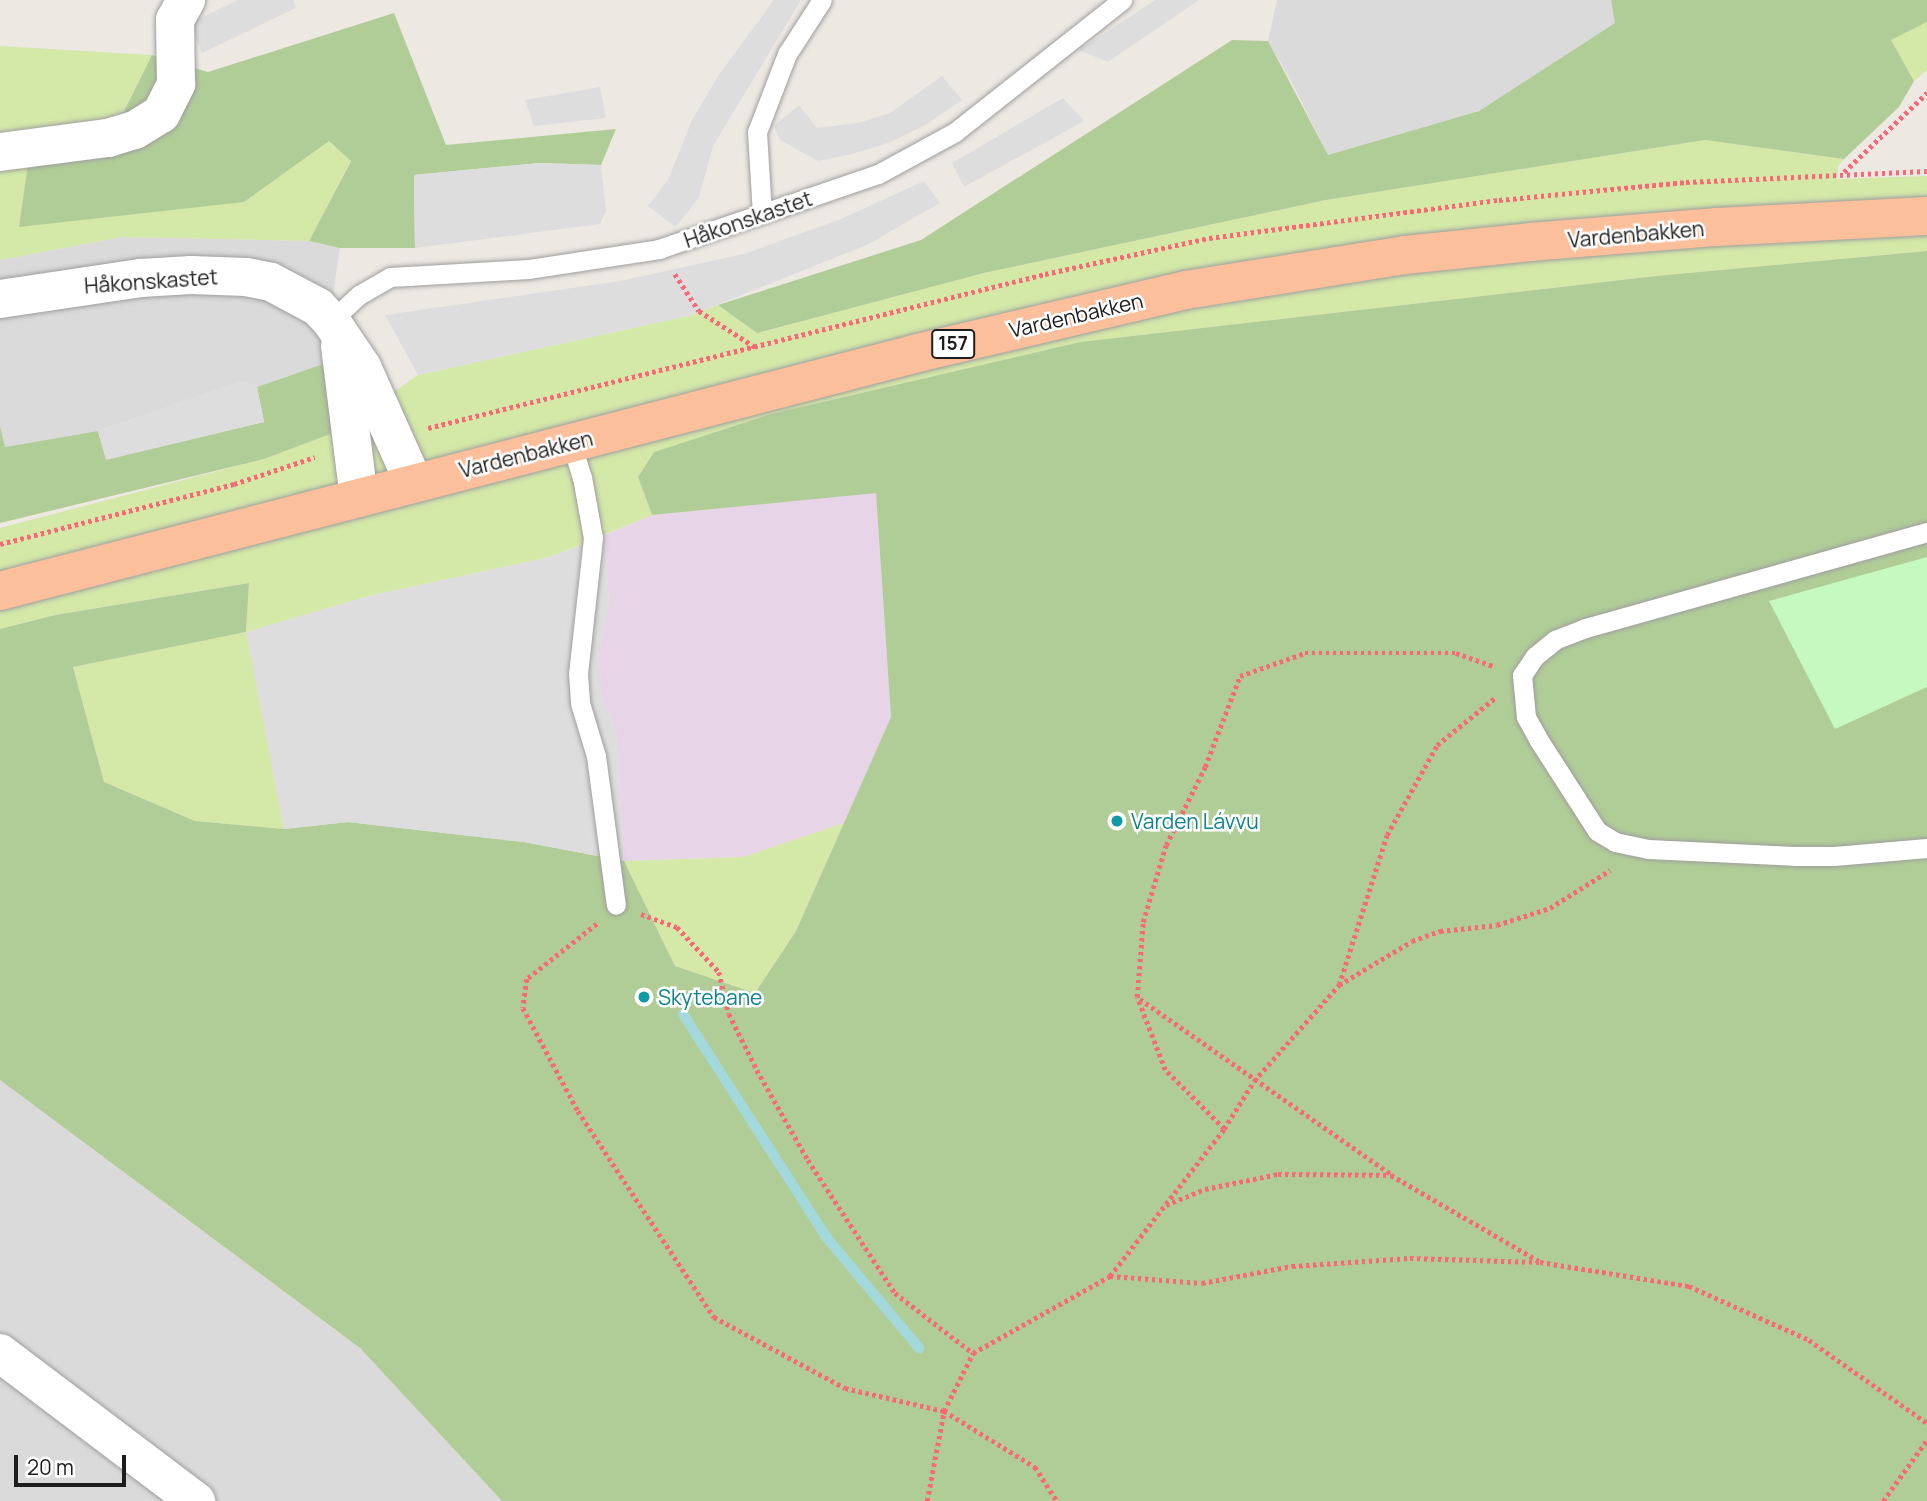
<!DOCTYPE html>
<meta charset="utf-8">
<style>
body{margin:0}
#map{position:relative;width:1927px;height:1501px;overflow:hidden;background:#eee8e2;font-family:Manrope,sans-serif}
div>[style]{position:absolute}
.residential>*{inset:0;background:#dbdada}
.industrial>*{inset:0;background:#e7d4e7}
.grass>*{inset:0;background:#d4e8a8}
.forest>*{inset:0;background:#b1cd97}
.park>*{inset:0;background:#c5f9bf}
.parking>*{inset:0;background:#ddd}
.stream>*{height:10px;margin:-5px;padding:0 5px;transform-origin:5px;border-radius:5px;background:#a3d9dc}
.path>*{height:4.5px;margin-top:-2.25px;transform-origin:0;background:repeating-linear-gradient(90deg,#f86975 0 3.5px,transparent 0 7px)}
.roads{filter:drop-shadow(0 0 2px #9e9e9e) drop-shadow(0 0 2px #9e9e9e)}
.service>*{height:19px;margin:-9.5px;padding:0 9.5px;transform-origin:9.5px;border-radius:9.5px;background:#fff}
.minor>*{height:38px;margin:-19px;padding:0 19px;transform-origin:19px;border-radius:19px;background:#fff}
.primary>*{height:38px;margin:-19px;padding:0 19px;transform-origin:19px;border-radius:19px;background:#fbbf9b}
.dots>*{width:19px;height:19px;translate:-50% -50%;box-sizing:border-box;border:4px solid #fff;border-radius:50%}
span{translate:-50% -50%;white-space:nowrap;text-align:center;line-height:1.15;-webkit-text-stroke:5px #fff;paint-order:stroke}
.shield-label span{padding:2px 5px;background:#fff;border:2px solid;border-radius:5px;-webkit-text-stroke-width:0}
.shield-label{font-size:19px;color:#1d1d1d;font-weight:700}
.street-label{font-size:21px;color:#1d1d1d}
.culture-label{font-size:21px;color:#0d838f}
.left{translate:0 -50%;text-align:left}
.scale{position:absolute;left:14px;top:1455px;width:112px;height:32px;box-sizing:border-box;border:4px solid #1d1d1d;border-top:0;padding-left:9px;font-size:21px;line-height:24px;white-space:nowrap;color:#1d1d1d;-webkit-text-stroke:5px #fff;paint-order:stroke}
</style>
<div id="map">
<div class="residential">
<div style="clip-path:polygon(1277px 0,1611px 0,1616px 23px,1479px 111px,1328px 155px,1290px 79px,1268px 41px)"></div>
<div style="clip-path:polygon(122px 237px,309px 241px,340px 248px,323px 364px,257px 387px,243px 381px,98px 431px,5px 447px,0 426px,0 260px)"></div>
<div style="clip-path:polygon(0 1080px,360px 1348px,502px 1501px,0 1501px)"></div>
</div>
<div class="industrial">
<div style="clip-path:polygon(876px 492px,891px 717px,844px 823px,743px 857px,624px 861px,617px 732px,602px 699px,599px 656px,609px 604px,605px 535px,652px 515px)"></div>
</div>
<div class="grass">
<div style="clip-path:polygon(1927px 22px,1927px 70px,1914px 81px,1890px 40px)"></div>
<div style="clip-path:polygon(0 46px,152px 55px,124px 110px,28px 164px,244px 202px,329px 140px,351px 160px,309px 241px,122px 237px,0 260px)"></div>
<div style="clip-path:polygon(1705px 140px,1844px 159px,1838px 166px,1837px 179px,1927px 176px,1927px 251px,1656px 276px,1080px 342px,771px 414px,654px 452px,638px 477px,652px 515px,550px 557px,369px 596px,247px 632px,284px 829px,195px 821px,104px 782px,73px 667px,246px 632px,249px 583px,55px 615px,0 629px,0 528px,264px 459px,336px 432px,418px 375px,692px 315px,718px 305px,757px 333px,984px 273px,1326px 200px)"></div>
<div style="clip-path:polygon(844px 823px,796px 931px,755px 993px,675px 966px,624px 861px,743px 857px)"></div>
</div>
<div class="forest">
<div style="clip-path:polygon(1611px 0,1927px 0,1927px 22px,1891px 40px,1914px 81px,1899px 107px,1844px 159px,1705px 140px,1326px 200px,984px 273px,757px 333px,718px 305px,921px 240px,1232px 40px,1268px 41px,1328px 155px,1479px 111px,1615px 23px)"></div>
<div style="clip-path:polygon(394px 13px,446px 145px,616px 129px,601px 165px,540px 163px,414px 175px,415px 248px,340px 248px,309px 241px,351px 161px,329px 141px,244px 202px,19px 227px,28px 164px,124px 111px,152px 55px,208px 72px)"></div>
<div style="clip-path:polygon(1927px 251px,1927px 1501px,502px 1501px,360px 1348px,0 1080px,0 629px,55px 615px,249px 583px,246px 632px,73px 667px,104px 782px,195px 821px,284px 829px,348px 822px,524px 842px,624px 861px,675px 966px,755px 993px,796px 931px,891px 717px,876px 493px,652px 515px,638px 477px,654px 452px,771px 414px,1080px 342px,1656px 276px)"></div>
<div style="clip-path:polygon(323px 364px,336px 432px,264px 459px,0 523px,0 426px,5px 447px,98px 431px,106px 459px,264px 422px,257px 387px)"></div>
</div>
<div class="park">
<div style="clip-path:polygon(1927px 557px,1927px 687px,1835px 729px,1769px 601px)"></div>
</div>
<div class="parking">
<div style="clip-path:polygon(238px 0,293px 0,296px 8px,202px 53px,190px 23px)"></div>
<div style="clip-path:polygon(774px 0,801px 0,713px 146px,699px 197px,676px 227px,648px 206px,668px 180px,692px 120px,718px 76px)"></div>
<div style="clip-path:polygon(1155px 0,1199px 0,1108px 62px,1079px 50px)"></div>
<div style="clip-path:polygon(942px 76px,962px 100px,927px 124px,891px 142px,852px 154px,818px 161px,780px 140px,774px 126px,799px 105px,817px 128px,858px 123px,890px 113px)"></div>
<div style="clip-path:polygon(600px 87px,606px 118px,534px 126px,525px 100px)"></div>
<div style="clip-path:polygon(1063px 98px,1084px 121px,964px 187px,952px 163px)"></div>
<div style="clip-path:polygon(540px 163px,601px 165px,606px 211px,600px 224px,415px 248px,414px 175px)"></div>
<div style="clip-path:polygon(924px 181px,940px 203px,869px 244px,692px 315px,418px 375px,385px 315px,620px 281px,744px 254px,841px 219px)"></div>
<div style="clip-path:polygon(243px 381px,257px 387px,264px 422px,106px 460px,98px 431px)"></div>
<div style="clip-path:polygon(605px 535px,609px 604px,599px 656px,602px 699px,617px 732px,624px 861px,524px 842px,348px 822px,284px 829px,246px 632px,369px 596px,550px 557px)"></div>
</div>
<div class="stream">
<div style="left:683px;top:1014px;width:265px;rotate:57.3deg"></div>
<div style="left:826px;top:1237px;width:145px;rotate:50deg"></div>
</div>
<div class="path">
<div style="left:1844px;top:172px;width:115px;rotate:-43.6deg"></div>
<div style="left:675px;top:274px;width:44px;rotate:57deg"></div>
<div style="left:699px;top:311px;width:67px;rotate:32.7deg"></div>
<div style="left:428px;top:428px;width:636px;rotate:-14.01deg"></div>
<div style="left:1045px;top:274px;width:168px;rotate:-12.4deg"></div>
<div style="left:1209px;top:238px;width:292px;rotate:-7.5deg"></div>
<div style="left:1499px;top:200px;width:188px;rotate:-5.5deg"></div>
<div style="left:1686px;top:182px;width:241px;rotate:-2.6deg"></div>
<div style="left:0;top:544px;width:242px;rotate:-14.4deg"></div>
<div style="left:234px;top:484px;width:85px;rotate:-18.4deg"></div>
<div style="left:641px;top:914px;width:38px;rotate:20deg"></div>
<div style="left:677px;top:927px;width:62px;rotate:47deg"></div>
<div style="left:719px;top:972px;width:43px;rotate:76.6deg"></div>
<div style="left:729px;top:1014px;width:63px;rotate:63.4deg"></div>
<div style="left:757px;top:1070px;width:103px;rotate:60.5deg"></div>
<div style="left:808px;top:1160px;width:159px;rotate:56.8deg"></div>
<div style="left:895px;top:1293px;width:98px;rotate:37.6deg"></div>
<div style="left:597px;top:924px;width:89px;rotate:141.8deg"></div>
<div style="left:527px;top:979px;width:29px;rotate:98deg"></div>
<div style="left:523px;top:1008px;width:117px;rotate:61.9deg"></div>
<div style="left:578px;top:1111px;width:247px;rotate:56.6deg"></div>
<div style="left:714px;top:1317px;width:149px;rotate:28.5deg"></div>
<div style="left:845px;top:1388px;width:102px;rotate:13.1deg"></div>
<div style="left:944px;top:1411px;width:107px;rotate:31.6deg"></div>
<div style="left:1035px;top:1467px;width:40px;rotate:57.1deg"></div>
<div style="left:1339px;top:985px;width:85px;rotate:-31.1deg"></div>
<div style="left:1412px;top:941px;width:30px;rotate:-20deg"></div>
<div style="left:1440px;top:931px;width:57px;rotate:-6deg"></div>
<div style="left:1497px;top:925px;width:56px;rotate:-17.8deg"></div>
<div style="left:1550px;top:908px;width:71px;rotate:-32.3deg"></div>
<div style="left:1140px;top:999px;width:306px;rotate:34.9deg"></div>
<div style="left:1224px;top:1129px;width:57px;rotate:-58deg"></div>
<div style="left:1254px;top:1081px;width:128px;rotate:-48.5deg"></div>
<div style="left:1339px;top:985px;width:157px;rotate:-72.3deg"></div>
<div style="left:1387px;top:835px;width:103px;rotate:-60.9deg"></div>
<div style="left:1437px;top:745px;width:76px;rotate:-39.1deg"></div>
<div style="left:1166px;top:1205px;width:42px;rotate:-22.3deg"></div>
<div style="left:1205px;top:1189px;width:75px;rotate:-11.6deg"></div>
<div style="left:1278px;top:1174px;width:113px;rotate:0.5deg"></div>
<div style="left:1391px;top:1175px;width:171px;rotate:30.2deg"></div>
<div style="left:1110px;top:1276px;width:186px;rotate:-52.2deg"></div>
<div style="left:1224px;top:1129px;width:83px;rotate:-135deg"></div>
<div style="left:1165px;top:1070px;width:78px;rotate:-111deg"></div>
<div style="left:1137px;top:997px;width:75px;rotate:-85.4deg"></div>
<div style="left:1143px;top:922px;width:80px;rotate:-73.4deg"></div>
<div style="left:1166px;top:845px;width:87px;rotate:-63.4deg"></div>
<div style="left:1205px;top:767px;width:97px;rotate:-69deg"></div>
<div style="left:1240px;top:676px;width:69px;rotate:-19.5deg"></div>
<div style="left:1305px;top:653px;width:151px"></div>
<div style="left:1456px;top:653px;width:42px;rotate:19.3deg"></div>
<div style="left:927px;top:1501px;width:92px;rotate:-79.3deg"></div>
<div style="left:944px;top:1411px;width:65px;rotate:-63.4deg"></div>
<div style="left:973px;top:1353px;width:157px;rotate:-29.3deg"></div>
<div style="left:1110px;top:1276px;width:92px;rotate:4.4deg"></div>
<div style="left:1202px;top:1283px;width:92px;rotate:-10.7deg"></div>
<div style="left:1292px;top:1266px;width:118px;rotate:-3.9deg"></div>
<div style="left:1410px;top:1258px;width:130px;rotate:1.8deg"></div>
<div style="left:1540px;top:1262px;width:151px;rotate:9.2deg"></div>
<div style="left:1689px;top:1286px;width:132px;rotate:24.2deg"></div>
<div style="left:1809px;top:1340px;width:144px;rotate:35.1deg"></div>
<div style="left:1883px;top:1501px;width:75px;rotate:-54.2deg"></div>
</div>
<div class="roads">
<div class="service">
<div style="left:762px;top:214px;width:82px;rotate:-93.5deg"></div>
<div style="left:757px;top:132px;width:84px;rotate:-69deg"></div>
<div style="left:787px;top:54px;width:64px;rotate:-57.1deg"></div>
<div style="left:331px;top:321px;width:38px;rotate:-43deg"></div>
<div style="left:359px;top:295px;width:36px;rotate:-30deg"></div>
<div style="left:390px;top:277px;width:139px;rotate:-3.3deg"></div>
<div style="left:529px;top:269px;width:132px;rotate:-8.7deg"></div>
<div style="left:659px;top:249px;width:231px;rotate:-18.9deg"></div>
<div style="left:878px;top:174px;width:88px;rotate:-28.6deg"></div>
<div style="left:955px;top:132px;width:213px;rotate:-38.3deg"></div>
<div style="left:571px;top:442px;width:37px;rotate:73deg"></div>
<div style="left:582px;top:477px;width:62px;rotate:79.8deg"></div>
<div style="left:593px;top:538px;width:136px;rotate:96.3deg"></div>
<div style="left:578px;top:673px;width:30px;rotate:86deg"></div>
<div style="left:580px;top:703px;width:55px;rotate:73.2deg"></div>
<div style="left:596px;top:756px;width:150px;rotate:82.4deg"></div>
<div style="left:1927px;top:532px;width:357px;rotate:164.3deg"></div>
<div style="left:1583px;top:629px;width:30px;rotate:159deg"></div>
<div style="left:1555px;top:640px;width:26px;rotate:141deg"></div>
<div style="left:1535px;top:656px;width:23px;rotate:124deg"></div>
<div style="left:1522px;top:675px;width:42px;rotate:84.6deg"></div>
<div style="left:1526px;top:717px;width:25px;rotate:61deg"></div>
<div style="left:1538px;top:739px;width:109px;rotate:57.3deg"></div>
<div style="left:1597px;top:831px;width:21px;rotate:31deg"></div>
<div style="left:1615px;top:842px;width:34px;rotate:12deg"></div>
<div style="left:1648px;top:849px;width:146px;rotate:2.7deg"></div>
<div style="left:1794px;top:856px;width:40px"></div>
<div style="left:1834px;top:856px;width:93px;rotate:-4.9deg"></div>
</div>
<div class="minor">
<div style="left:0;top:152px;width:109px;rotate:-7.4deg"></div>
<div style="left:108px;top:138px;width:28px;rotate:-17deg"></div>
<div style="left:135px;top:130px;width:31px;rotate:-32deg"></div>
<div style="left:161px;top:114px;width:34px;rotate:-63deg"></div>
<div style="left:176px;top:84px;width:64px;rotate:-90.9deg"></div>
<div style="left:175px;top:20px;width:23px;rotate:-61deg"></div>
<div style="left:0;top:299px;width:143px;rotate:-8.5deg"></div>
<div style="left:141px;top:278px;width:50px;rotate:-3.4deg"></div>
<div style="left:191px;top:275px;width:55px;rotate:2.1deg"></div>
<div style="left:246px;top:277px;width:25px;rotate:11deg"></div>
<div style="left:271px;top:282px;width:53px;rotate:28deg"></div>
<div style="left:318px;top:307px;width:19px;rotate:47deg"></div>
<div style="left:331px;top:321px;width:55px;rotate:56deg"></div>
<div style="left:362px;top:367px;width:127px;rotate:65.9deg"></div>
<div style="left:340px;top:346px;width:153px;rotate:82.9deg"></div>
<div style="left:0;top:1353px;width:246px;rotate:37.1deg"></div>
</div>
<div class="primary">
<div style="left:0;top:591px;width:948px;rotate:-14.53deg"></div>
<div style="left:918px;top:353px;width:275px;rotate:-13.2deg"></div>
<div style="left:1186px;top:290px;width:222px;rotate:-9.1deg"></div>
<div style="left:1405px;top:255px;width:126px;rotate:-5.9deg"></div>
<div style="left:1530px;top:242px;width:188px;rotate:-4.6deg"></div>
<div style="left:1717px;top:227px;width:210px;rotate:-3deg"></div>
</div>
</div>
<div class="dots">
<div style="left:1117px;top:821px;background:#0f9aa8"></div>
<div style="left:644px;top:997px;background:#0f9aa8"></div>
</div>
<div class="shield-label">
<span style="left:953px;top:344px">157</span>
</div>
<div class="street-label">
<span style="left:748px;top:219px;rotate:-19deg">Håkonskastet</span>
<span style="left:1636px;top:234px;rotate:-5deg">Vardenbakken</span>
<span style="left:151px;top:281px;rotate:-4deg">Håkonskastet</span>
<span style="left:1076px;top:315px;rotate:-13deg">Vardenbakken</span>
<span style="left:526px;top:454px;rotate:-14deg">Vardenbakken</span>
</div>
<div class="culture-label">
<span class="left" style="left:1131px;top:821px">Varden Lávvu</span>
<span class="left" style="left:658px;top:997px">Skytebane</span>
</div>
<div class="scale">20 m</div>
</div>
